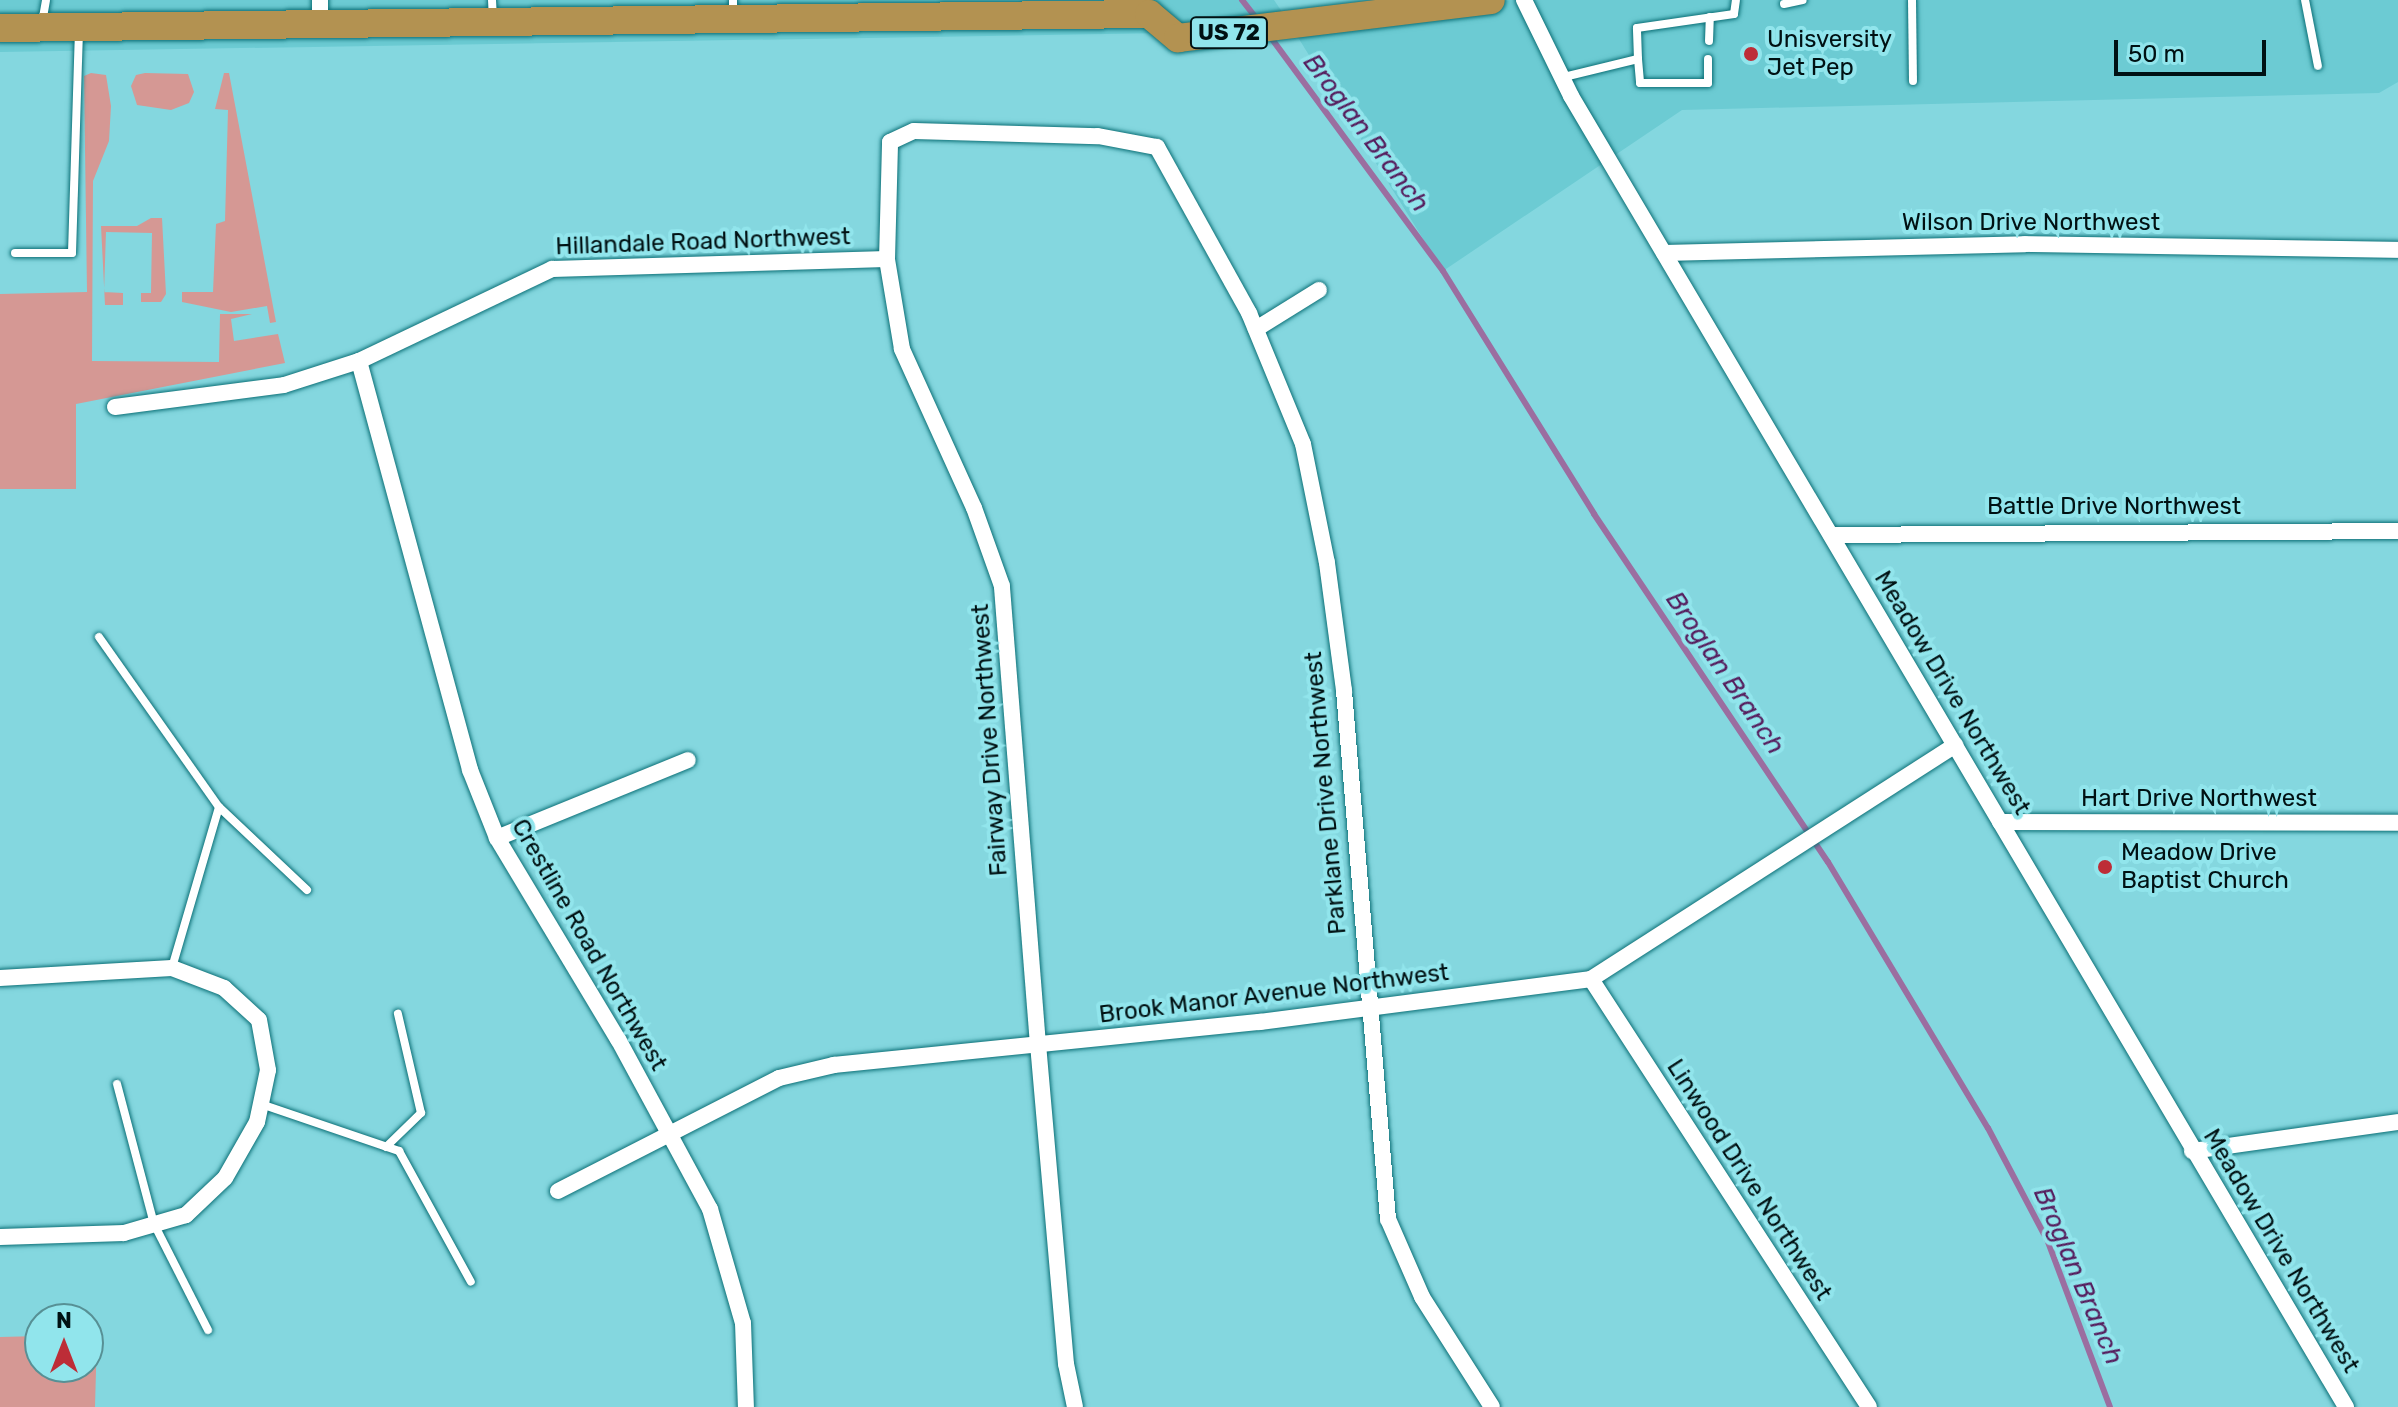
<!DOCTYPE html>
<style>
body{margin:0}
#map{position:relative;width:2398px;height:1407px;overflow:hidden;background:#84d7df;font-family:Rubik,sans-serif}
div>[style]{position:absolute}
.built>*{inset:0;background:#6ccbd3}
.green>*{inset:0;background:#d59894}
.stream>*{height:6px;margin:-3px;padding:0 3px;transform-origin:3px;border-radius:3px;background:#9b6ea0}
.roads{filter:drop-shadow(0 0 2px #0c7077) drop-shadow(0 0 2px #0c7077)}
.lane>*{height:8px;margin:-4px;padding:0 4px;transform-origin:4px;border-radius:4px;background:#fff}
.street>*{height:16px;margin:-8px;padding:0 8px;transform-origin:8px;border-radius:8px;background:#fff}
.highway>*{height:28px;margin:-14px;padding:0 14px;transform-origin:14px;border-radius:14px;background:#b39251}
.dots>*{width:22px;height:22px;translate:-50% -50%;box-sizing:border-box;border:4px solid #91e5ec;border-radius:50%}
span{translate:-50% -50%;white-space:nowrap;text-align:center;line-height:1.15;-webkit-text-stroke:8px #91e5ec;paint-order:stroke}
.shield-label span{padding:2px 6px;background:#91e5ec;border:2px solid;border-radius:6px;-webkit-text-stroke-width:0}
.shield-label{font-size:22px;color:#001113;font-weight:700}
.poi-label{font-size:24px;color:#001113}
.left{translate:0 -50%;text-align:left}
.street-label{font-size:24px;color:#001113}
.water-label{font-size:26px;color:#561e5e;font-style:italic}
.north{position:absolute;left:24px;top:1303px;width:80px;height:80px;box-sizing:border-box;background:#91e5ec;border:2px solid #579095;border-radius:50%;rotate:0deg;font-size:22px;font-weight:700;line-height:32px;text-align:center;color:#001113}
.north::after{content:'';display:block;margin:auto;width:28px;height:36px;background:#bd2d37;clip-path:polygon(50% 0,100% 100%,50% 72%,0 100%)}
.scale{position:absolute;left:2114px;top:40px;width:152px;height:36px;box-sizing:border-box;border:4px solid #001113;border-top:0;padding-left:10px;font-size:24px;line-height:28px;white-space:nowrap;color:#001113;-webkit-text-stroke:6px #91e5ec;paint-order:stroke}
</style>
<div id="map">
<div class="built">
<div style="clip-path:polygon(0 0,1274px 0,1295px 31px,1510px 0,2398px 0,2398px 82px,2379px 93px,1682px 110px,1443px 271px,1294px 31px,0 52px)"></div>
</div>
<div class="green">
<div style="clip-path:polygon(91px 73px,106px 75px,111px 106px,109px 141px,93px 181px,92px 361px,219px 362px,220px 314px,252px 314px,231px 319px,234px 341px,278px 334px,285px 363px,76px 404px,76px 489px,0 489px,0 294px,87px 292px,84px 76px)"></div>
<div style="clip-path:polygon(145px 73px,188px 74px,194px 92px,189px 103px,171px 110px,137px 105px,131px 86px,136px 75px)"></div>
<div style="clip-path:polygon(224px 73px,229px 73px,276px 322px,270px 323px,267px 306px,231px 312px,182px 302px,182px 292px,213px 292px,216px 224px,225px 221px,228px 110px,215px 109px)"></div>
<div style="clip-path:polygon(151px 218px,162px 218px,166px 294px,161px 302px,141px 302px,141px 293px,151px 293px,152px 233px,106px 232px,104px 292px,123px 293px,123px 305px,105px 305px,101px 226px,137px 226px)"></div>
<div style="clip-path:polygon(88px 1335px,97px 1335px,95px 1407px,0 1407px,0 1337px,40px 1336px,40px 1367px,88px 1367px)"></div>
</div>
<div class="stream">
<div style="left:1242px;top:0;width:24px;rotate:52deg"></div>
<div style="left:1269px;top:35px;width:293px;rotate:53.6deg"></div>
<div style="left:1443px;top:271px;width:286px;rotate:58.1deg"></div>
<div style="left:1594px;top:514px;width:419px;rotate:56.1deg"></div>
<div style="left:1828px;top:862px;width:310px;rotate:59deg"></div>
<div style="left:1988px;top:1128px;width:129px;rotate:62.2deg"></div>
<div style="left:2048px;top:1242px;width:176px;rotate:69.4deg"></div>
</div>
<div class="roads">
<div class="lane">
<div style="left:492px;top:0;width:19px;rotate:87deg"></div>
<div style="left:733px;top:0;width:15px;rotate:90deg"></div>
<div style="left:1912px;top:0;width:81px;rotate:89.3deg"></div>
<div style="left:2305px;top:0;width:67px;rotate:78.9deg"></div>
<div style="left:1784px;top:4px;width:19px;rotate:-12deg"></div>
<div style="left:42px;top:23px;width:23px;rotate:-80deg"></div>
<div style="left:1709px;top:41px;width:24px;rotate:-88deg"></div>
<div style="left:1638px;top:59px;width:24px;rotate:85deg"></div>
<div style="left:1640px;top:83px;width:68px"></div>
<div style="left:1708px;top:83px;width:24px;rotate:-90deg"></div>
<div style="left:1564px;top:77px;width:76px;rotate:-13.7deg"></div>
<div style="left:1638px;top:59px;width:31px;rotate:-92deg"></div>
<div style="left:1637px;top:28px;width:98px;rotate:-8.2deg"></div>
<div style="left:1734px;top:14px;width:14px;rotate:-82deg"></div>
<div style="left:15px;top:253px;width:57px"></div>
<div style="left:72px;top:253px;width:222px;rotate:-88.2deg"></div>
<div style="left:99px;top:637px;width:208px;rotate:54.8deg"></div>
<div style="left:219px;top:807px;width:168px;rotate:106.3deg"></div>
<div style="left:219px;top:807px;width:121px;rotate:43.3deg"></div>
<div style="left:117px;top:1084px;width:145px;rotate:75.2deg"></div>
<div style="left:154px;top:1224px;width:119px;rotate:63deg"></div>
<div style="left:261px;top:1104px;width:146px;rotate:18.8deg"></div>
<div style="left:399px;top:1151px;width:149px;rotate:61.2deg"></div>
<div style="left:386px;top:1147px;width:49px;rotate:-44.2deg"></div>
<div style="left:421px;top:1113px;width:102px;rotate:-103.1deg"></div>
</div>
<div class="street">
<div style="left:1524px;top:0;width:107px;rotate:63.9deg"></div>
<div style="left:1571px;top:96px;width:1523px;rotate:59.41deg"></div>
<div style="left:320px;top:21px;width:21px;rotate:-90deg"></div>
<div style="left:1664px;top:253px;width:361px;rotate:-1.4deg"></div>
<div style="left:2025px;top:244px;width:373px;rotate:0.9deg"></div>
<div style="left:1256px;top:329px;width:74px;rotate:-31.8deg"></div>
<div style="left:359px;top:361px;width:424px;rotate:74.8deg"></div>
<div style="left:470px;top:770px;width:73px;rotate:68.3deg"></div>
<div style="left:497px;top:838px;width:235px;rotate:59deg"></div>
<div style="left:618px;top:1039px;width:193px;rotate:61.6deg"></div>
<div style="left:710px;top:1209px;width:119px;rotate:73.9deg"></div>
<div style="left:743px;top:1323px;width:84px;rotate:88deg"></div>
<div style="left:115px;top:407px;width:170px;rotate:-7.4deg"></div>
<div style="left:284px;top:385px;width:79px;rotate:-17.7deg"></div>
<div style="left:359px;top:361px;width:214px;rotate:-25.5deg"></div>
<div style="left:552px;top:269px;width:335px;rotate:-1.7deg"></div>
<div style="left:1831px;top:535px;width:567px;rotate:-0.4deg"></div>
<div style="left:2000px;top:822px;width:398px;rotate:0.1deg"></div>
<div style="left:497px;top:838px;width:206px;rotate:-22.2deg"></div>
<div style="left:0;top:978px;width:172px;rotate:-3.3deg"></div>
<div style="left:172px;top:968px;width:56px;rotate:21deg"></div>
<div style="left:224px;top:988px;width:47px;rotate:42.4deg"></div>
<div style="left:259px;top:1020px;width:51px;rotate:79.8deg"></div>
<div style="left:268px;top:1070px;width:53px;rotate:101.9deg"></div>
<div style="left:257px;top:1122px;width:64px;rotate:119.7deg"></div>
<div style="left:225px;top:1178px;width:54px;rotate:136.5deg"></div>
<div style="left:186px;top:1215px;width:65px;rotate:163.8deg"></div>
<div style="left:124px;top:1233px;width:124px;rotate:178.2deg"></div>
<div style="left:1591px;top:979px;width:510px;rotate:56.99deg"></div>
<div style="left:2192px;top:1151px;width:208px;rotate:-8deg"></div>
<div style="left:558px;top:1191px;width:248px;rotate:-27.1deg"></div>
<div style="left:779px;top:1078px;width:57px;rotate:-13.3deg"></div>
<div style="left:834px;top:1065px;width:428px;rotate:-5.8deg"></div>
<div style="left:1260px;top:1022px;width:334px;rotate:-7.4deg"></div>
<div style="left:1591px;top:979px;width:433px;rotate:-32.7deg"></div>
<div style="left:1075px;top:1407px;width:44px;rotate:-101.8deg"></div>
<div style="left:1066px;top:1364px;width:320px;rotate:-95deg"></div>
<div style="left:1038px;top:1045px;width:460px;rotate:-94.5deg"></div>
<div style="left:1002px;top:586px;width:83px;rotate:-109.7deg"></div>
<div style="left:974px;top:508px;width:175px;rotate:-114.4deg"></div>
<div style="left:902px;top:349px;width:91px;rotate:-99.5deg"></div>
<div style="left:887px;top:259px;width:117px;rotate:-88.5deg"></div>
<div style="left:890px;top:142px;width:26px;rotate:-25deg"></div>
<div style="left:914px;top:131px;width:184px;rotate:1.6deg"></div>
<div style="left:1098px;top:136px;width:60px;rotate:10.6deg"></div>
<div style="left:1157px;top:147px;width:190px;rotate:61deg"></div>
<div style="left:1249px;top:313px;width:142px;rotate:67.6deg"></div>
<div style="left:1303px;top:444px;width:121px;rotate:78.6deg"></div>
<div style="left:1327px;top:563px;width:129px;rotate:82.4deg"></div>
<div style="left:1344px;top:691px;width:530px;rotate:85.24deg"></div>
<div style="left:1388px;top:1219px;width:85px;rotate:66.4deg"></div>
<div style="left:1422px;top:1297px;width:130px;rotate:57.5deg"></div>
</div>
<div class="highway">
<div style="left:0;top:28px;width:1149px;rotate:-0.7deg"></div>
<div style="left:1149px;top:14px;width:38px;rotate:40deg"></div>
<div style="left:1178px;top:38px;width:315px;rotate:-6.9deg"></div>
</div>
</div>
<div class="dots">
<div style="left:1751px;top:54px;background:#bd2d37"></div>
<div style="left:2105px;top:867px;background:#bd2d37"></div>
</div>
<div class="shield-label">
<span style="left:1229px;top:33px">US 72</span>
</div>
<div class="poi-label">
<span class="left" style="left:1767px;top:54px">Unisversity<br>Jet Pep</span>
<span class="left" style="left:2121px;top:867px">Meadow Drive<br>Baptist Church</span>
</div>
<div class="street-label">
<span style="left:2031px;top:223px">Wilson Drive Northwest</span>
<span style="left:703px;top:242px;rotate:-2deg">Hillandale Road Northwest</span>
<span style="left:2114px;top:507px">Battle Drive Northwest</span>
<span style="left:1952px;top:693px;rotate:59deg">Meadow Drive Northwest</span>
<span style="left:990px;top:740px;rotate:-94deg">Fairway Drive Northwest</span>
<span style="left:1326px;top:793px;rotate:-95deg">Parklane Drive Northwest</span>
<span style="left:2199px;top:799px">Hart Drive Northwest</span>
<span style="left:589px;top:945px;rotate:60deg">Crestline Road Northwest</span>
<span style="left:1274px;top:994px;rotate:-7deg">Brook Manor Avenue Northwest</span>
<span style="left:1749px;top:1180px;rotate:57deg">Linwood Drive Northwest</span>
<span style="left:2281px;top:1251px;rotate:59deg">Meadow Drive Northwest</span>
</div>
<div class="water-label">
<span style="left:1366px;top:133px;rotate:53deg">Broglan Branch</span>
<span style="left:1725px;top:673px;rotate:56deg">Broglan Branch</span>
<span style="left:2078px;top:1276px;rotate:67deg">Broglan Branch</span>
</div>
<div class="north">N</div>
<div class="scale">50 m</div>
</div>
